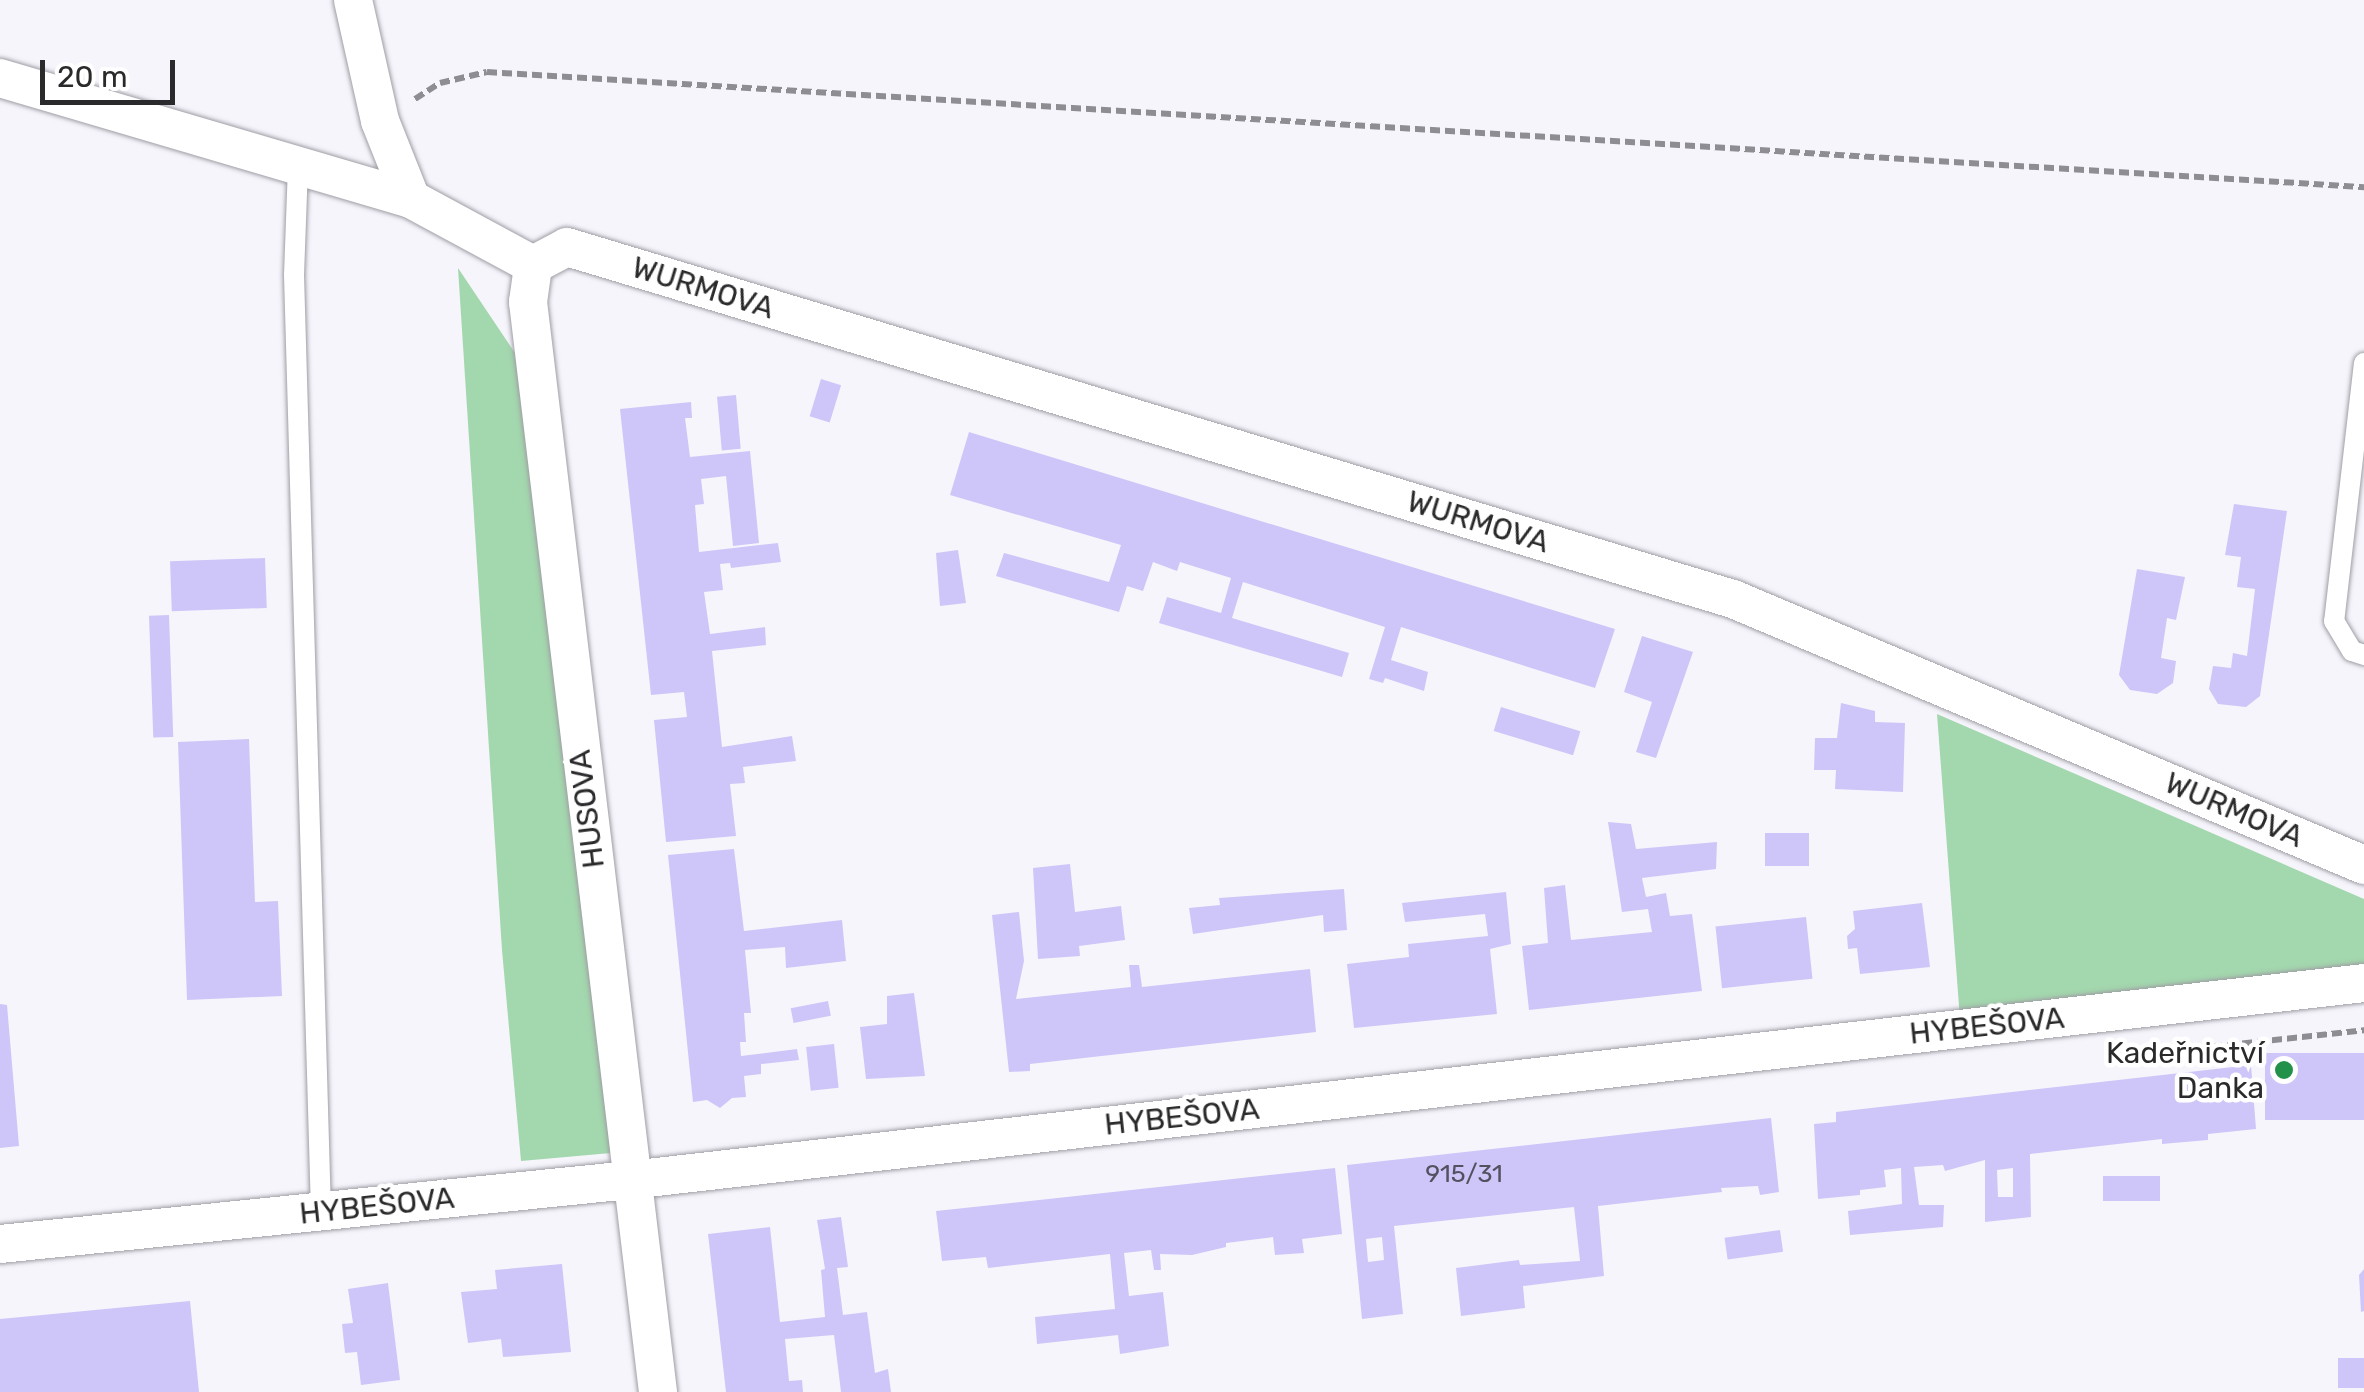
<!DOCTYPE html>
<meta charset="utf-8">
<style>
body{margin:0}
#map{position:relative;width:2364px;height:1392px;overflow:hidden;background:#f6f5fc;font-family:Rubik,sans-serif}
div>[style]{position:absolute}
.green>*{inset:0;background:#a3d7ad}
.building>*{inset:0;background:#cec6f8;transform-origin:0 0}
.path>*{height:6px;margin-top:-3px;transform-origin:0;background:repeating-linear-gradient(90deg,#8e8d92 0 10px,transparent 0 15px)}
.roads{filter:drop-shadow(0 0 2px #9f9ea5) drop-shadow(0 0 2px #9f9ea5)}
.lane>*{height:20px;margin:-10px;padding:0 10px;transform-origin:10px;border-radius:10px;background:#fff}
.street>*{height:38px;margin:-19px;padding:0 19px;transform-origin:19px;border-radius:19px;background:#fff}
.dots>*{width:28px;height:28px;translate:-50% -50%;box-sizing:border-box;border:5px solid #fff;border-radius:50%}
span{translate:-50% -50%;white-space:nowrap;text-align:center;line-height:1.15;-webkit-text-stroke:9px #fff;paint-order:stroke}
.number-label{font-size:25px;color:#53515f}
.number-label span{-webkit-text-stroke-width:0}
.street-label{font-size:30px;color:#2a2a2c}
.poi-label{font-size:30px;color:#2a2a2c}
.right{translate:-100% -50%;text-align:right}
.scale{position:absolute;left:40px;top:60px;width:135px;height:45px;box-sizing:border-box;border:5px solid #2a2a2c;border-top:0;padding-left:12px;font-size:30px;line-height:35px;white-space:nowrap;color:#2a2a2c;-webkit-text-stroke:8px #fff;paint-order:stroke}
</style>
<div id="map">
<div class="green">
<div style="clip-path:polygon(458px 268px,515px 353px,592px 942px,611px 1153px,521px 1161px,502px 950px)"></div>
<div style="clip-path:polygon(1937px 714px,2364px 899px,2364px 974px,1960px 1019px)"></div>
</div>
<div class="building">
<div style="left:821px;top:379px;width:21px;height:39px;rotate:17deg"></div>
<div style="left:736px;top:395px;width:54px;height:19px;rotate:85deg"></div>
<div style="clip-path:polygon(691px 402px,692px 418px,685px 418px,690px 457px,750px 451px,759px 543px,733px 546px,726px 476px,701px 479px,704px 504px,695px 505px,699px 552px,778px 543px,781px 562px,731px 568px,730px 563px,720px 564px,723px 590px,704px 592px,710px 634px,765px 627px,766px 645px,712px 651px,722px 747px,792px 736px,796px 761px,743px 767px,745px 783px,730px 784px,736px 836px,666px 842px,654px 720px,687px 717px,684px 692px,651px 695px,620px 409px)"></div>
<div style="clip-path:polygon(969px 432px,1615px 629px,1595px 688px,1401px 627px,1391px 660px,1428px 672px,1424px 691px,1385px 678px,1383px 683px,1369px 679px,1385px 627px,1243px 582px,1232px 618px,1349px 653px,1342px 677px,1213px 639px,1159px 623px,1167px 597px,1221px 613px,1231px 578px,1180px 562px,1177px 571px,1153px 562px,1143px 591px,1127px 586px,1119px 612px,996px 576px,1004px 553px,1109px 582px,1121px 545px,950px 495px)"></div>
<div style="clip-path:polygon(2234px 504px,2287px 511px,2260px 696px,2246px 707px,2218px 704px,2209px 689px,2213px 666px,2231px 668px,2233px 653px,2247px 656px,2255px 589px,2237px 587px,2241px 557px,2225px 555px)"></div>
<div style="clip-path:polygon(958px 550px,966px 603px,940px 606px,936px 553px)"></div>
<div style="left:265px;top:558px;width:50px;height:95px;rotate:88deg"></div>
<div style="clip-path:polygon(2137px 569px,2185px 577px,2176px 620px,2167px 618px,2161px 658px,2176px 661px,2173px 683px,2157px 694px,2130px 690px,2119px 675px)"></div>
<div style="left:169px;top:615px;width:122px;height:20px;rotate:88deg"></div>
<div style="clip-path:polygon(1642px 636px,1693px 652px,1656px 758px,1636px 752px,1652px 702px,1624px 692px)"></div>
<div style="clip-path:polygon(1841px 703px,1875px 711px,1875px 722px,1905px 723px,1903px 792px,1835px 789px,1836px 770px,1814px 770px,1815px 738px,1837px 738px)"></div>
<div style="left:1501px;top:707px;width:83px;height:25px;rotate:17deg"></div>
<div style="clip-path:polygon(249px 739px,255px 902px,278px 901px,282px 996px,187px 1000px,178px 742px)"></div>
<div style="clip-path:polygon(1608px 822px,1631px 824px,1636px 849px,1717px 842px,1716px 869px,1642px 878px,1646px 897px,1666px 893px,1670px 916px,1692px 914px,1702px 991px,1529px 1010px,1522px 946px,1548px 943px,1544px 888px,1565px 885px,1571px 940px,1652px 932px,1648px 909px,1622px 912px)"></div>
<div style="left:1765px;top:833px;width:44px;height:33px"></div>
<div style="clip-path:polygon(734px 849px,744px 931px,842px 920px,846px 961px,786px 968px,785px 947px,745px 950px,751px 1013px,744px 1013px,746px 1042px,740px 1042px,741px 1056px,797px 1049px,799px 1060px,761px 1064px,761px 1074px,744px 1076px,746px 1097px,732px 1098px,720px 1108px,707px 1100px,693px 1102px,668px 855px)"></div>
<div style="clip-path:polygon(1070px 864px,1075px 912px,1121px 906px,1125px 940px,1079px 946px,1080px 956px,1038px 959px,1033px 868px)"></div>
<div style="clip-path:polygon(1344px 889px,1347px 930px,1324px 932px,1323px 915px,1193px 934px,1189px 908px,1220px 905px,1219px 898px)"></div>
<div style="clip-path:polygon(1506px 892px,1511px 944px,1490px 949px,1497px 1014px,1354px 1028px,1347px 964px,1409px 957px,1408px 944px,1488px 936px,1485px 914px,1405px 922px,1402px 903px)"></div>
<div style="clip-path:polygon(1922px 903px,1930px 967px,1860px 974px,1857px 948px,1848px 949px,1847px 936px,1855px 929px,1853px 911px)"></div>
<div style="clip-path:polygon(1019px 912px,1024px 961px,1016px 999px,1131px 987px,1129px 965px,1139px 965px,1142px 987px,1310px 969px,1316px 1032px,1030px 1064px,1030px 1071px,1009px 1072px,992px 915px)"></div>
<div style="left:1806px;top:917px;width:62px;height:91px;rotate:84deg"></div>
<div style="clip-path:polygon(914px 993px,925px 1076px,866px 1079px,860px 1027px,887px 1024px,887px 996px)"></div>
<div style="left:828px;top:1001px;width:15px;height:38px;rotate:79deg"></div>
<div style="clip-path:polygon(0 1004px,7px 1005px,19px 1146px,0 1148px)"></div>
<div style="left:834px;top:1044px;width:44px;height:28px;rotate:84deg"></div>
<div style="left:2364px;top:1053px;width:67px;height:99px;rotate:90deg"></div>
<div style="clip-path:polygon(evenodd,2251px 1065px,2256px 1129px,2208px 1134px,2208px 1140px,2162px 1144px,2162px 1139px,2030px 1154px,2031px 1217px,1985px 1222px,1985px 1160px,1945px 1171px,1943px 1165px,1914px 1167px,1919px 1205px,1944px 1205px,1943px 1227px,1850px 1235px,1848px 1211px,1902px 1204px,1901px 1168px,1884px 1170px,1886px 1187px,1860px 1190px,1860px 1195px,1818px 1199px,1814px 1124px,1836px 1122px,1836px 1112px,2251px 1065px,2013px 1168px,2013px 1197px,1998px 1197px,1997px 1170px,2013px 1168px)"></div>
<div style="clip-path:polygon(evenodd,1771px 1118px,1779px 1192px,1760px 1195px,1758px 1186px,1721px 1188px,1722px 1192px,1598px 1206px,1604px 1276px,1523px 1286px,1525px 1308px,1461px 1316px,1456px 1268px,1519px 1260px,1520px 1265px,1580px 1261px,1574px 1207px,1394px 1226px,1403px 1314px,1362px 1319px,1347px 1165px,1771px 1118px,1382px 1237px,1384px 1260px,1368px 1262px,1366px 1239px,1382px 1237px)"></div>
<div style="clip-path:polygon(1335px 1168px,1342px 1234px,1302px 1239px,1304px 1253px,1275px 1255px,1273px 1237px,1226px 1243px,1226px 1247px,1192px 1255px,1160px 1254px,1161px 1270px,1154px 1270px,1151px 1250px,1124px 1253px,1129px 1296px,1163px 1292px,1169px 1346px,1120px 1354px,1118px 1335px,1037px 1344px,1035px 1317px,1115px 1309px,1110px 1254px,988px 1268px,986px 1257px,942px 1261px,936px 1211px)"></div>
<div style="left:2160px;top:1176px;width:25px;height:57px;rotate:90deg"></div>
<div style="clip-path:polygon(841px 1217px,848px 1267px,837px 1268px,843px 1315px,867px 1312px,875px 1373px,888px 1369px,891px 1392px,841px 1392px,834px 1335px,785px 1339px,789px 1381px,802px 1380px,803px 1392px,726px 1392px,708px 1234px,770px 1227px,780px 1322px,825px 1317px,821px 1270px,825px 1269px,817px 1220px)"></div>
<div style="left:1780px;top:1230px;width:22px;height:56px;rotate:82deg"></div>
<div style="clip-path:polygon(562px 1264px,571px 1352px,503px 1357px,501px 1339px,468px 1343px,461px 1292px,497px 1289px,495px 1270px)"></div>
<div style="clip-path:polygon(2364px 1269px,2364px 1311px,2361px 1312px,2359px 1275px)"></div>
<div style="clip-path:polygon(388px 1283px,400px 1380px,361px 1385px,357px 1352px,345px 1353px,342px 1324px,353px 1323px,348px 1289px)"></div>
<div style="clip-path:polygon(190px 1301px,199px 1392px,0 1392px,0 1319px)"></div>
<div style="left:2364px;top:1358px;width:30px;height:26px;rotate:90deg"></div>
</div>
<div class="path">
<div style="left:415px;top:99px;width:30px;rotate:-33deg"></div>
<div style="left:440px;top:83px;width:48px;rotate:-13.2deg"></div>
<div style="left:487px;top:72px;width:1881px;rotate:3.51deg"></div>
<div style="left:2108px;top:1058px;width:258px;rotate:-6.2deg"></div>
</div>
<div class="roads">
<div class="lane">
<div style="left:298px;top:166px;width:109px;rotate:92.1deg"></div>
<div style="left:294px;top:275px;width:936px;rotate:88.35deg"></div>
<div style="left:2364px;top:363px;width:260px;rotate:96.6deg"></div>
<div style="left:2334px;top:621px;width:35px;rotate:59deg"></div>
<div style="left:2352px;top:651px;width:13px;rotate:18deg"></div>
</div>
<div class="street">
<div style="left:353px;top:0;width:124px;rotate:77.4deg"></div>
<div style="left:380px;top:121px;width:84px;rotate:68.3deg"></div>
<div style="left:0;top:78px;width:428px;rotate:16.4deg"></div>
<div style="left:411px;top:199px;width:139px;rotate:28.4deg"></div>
<div style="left:0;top:1244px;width:633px;rotate:-5.8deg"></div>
<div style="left:630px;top:1180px;width:1745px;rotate:-6.48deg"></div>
<div style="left:658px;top:1392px;width:1098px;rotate:-96.8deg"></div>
<div style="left:528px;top:302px;width:37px;rotate:-82deg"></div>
<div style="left:533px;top:265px;width:38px;rotate:-28deg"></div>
<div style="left:567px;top:247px;width:1218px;rotate:16.8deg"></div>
<div style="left:1733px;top:599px;width:685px;rotate:22.86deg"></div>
</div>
</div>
<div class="dots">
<div style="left:2284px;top:1070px;background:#24914a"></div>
</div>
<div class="number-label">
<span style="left:1464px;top:1174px">915/31</span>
</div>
<div class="street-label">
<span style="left:703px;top:288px;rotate:17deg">WURMOVA</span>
<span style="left:1478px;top:522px;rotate:17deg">WURMOVA</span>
<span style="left:587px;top:809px;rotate:-97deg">HUSOVA</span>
<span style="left:2234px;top:810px;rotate:23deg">WURMOVA</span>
<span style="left:1987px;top:1026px;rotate:-6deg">HYBEŠOVA</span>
<span style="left:1182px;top:1117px;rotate:-6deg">HYBEŠOVA</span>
<span style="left:377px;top:1206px;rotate:-6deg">HYBEŠOVA</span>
</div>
<div class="poi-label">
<span class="right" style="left:2264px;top:1070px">Kadeřnictví<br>Danka</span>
</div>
<div class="scale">20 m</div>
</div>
